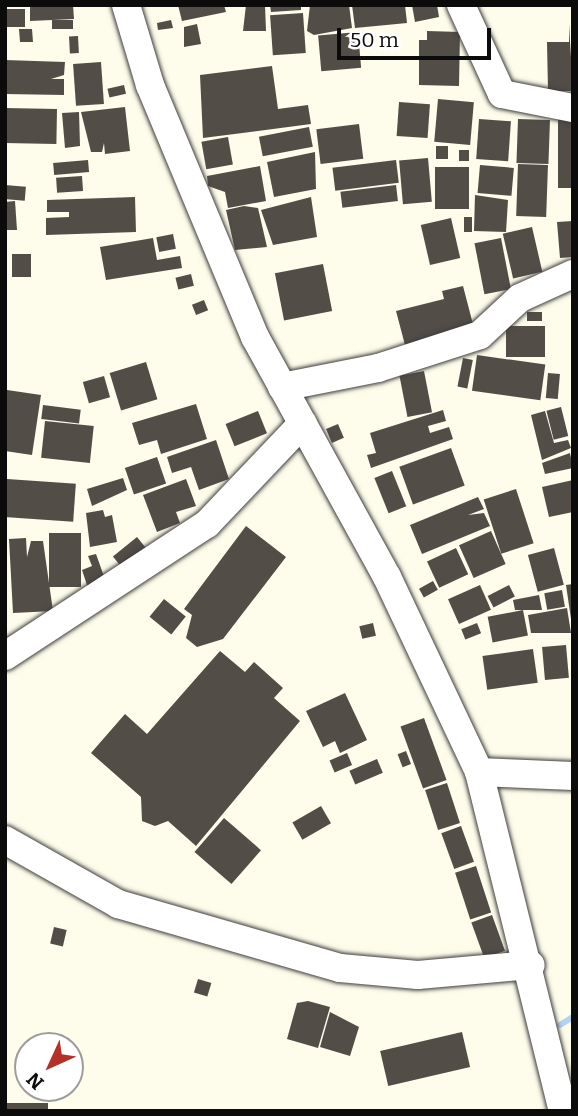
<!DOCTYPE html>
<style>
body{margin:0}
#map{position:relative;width:578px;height:1116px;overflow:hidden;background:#fefcea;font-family:Bitter,serif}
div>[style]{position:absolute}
.stream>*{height:6px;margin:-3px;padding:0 3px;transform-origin:3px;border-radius:3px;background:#b1d4f3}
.building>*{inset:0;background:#534d48;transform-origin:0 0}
.roads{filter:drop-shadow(0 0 2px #3e3e3e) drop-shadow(0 0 2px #3e3e3e)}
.minor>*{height:28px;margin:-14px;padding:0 14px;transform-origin:14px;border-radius:14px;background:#fff}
span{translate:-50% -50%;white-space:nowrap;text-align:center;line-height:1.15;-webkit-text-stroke:7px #fff;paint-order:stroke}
.frame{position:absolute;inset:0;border:7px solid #0b0b0b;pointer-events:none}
.north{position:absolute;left:14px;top:1032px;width:70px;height:70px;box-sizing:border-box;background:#fff;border:2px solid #9d9d9d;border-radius:50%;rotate:225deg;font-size:19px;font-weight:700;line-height:28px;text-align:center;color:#0b0b0b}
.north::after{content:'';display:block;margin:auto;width:24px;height:32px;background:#b53029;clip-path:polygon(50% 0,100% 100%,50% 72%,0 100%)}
.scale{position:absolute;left:337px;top:28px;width:154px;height:32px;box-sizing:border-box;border:4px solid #0b0b0b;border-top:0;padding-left:9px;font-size:21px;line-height:24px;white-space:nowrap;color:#0b0b0b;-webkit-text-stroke:5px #fff;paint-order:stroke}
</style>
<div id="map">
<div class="stream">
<div style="left:560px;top:1025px;width:15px;rotate:-32deg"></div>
</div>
<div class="building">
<div style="clip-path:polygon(30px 5px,73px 5px,74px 19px,30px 21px)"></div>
<div style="clip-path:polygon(178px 5px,224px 5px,226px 12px,182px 21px)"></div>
<div style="clip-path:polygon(246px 5px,265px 5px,266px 31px,243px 31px)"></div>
<div style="clip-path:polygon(270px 5px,301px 5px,301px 10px,271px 12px)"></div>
<div style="clip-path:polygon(310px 5px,349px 5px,352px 28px,314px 35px,307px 31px)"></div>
<div style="clip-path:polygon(352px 5px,405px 5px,407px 23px,355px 28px)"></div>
<div style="clip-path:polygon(412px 5px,437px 5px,439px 17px,415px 22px)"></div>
<div style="left:25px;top:9px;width:18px;height:20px;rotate:90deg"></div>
<div style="left:303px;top:13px;width:40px;height:33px;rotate:86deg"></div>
<div style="left:73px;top:20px;width:9px;height:21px;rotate:90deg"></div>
<div style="clip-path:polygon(171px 20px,173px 28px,158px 30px,157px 23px)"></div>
<div style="clip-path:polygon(197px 24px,201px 44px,184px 47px,184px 27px)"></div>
<div style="clip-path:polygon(569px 24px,573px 91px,548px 91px,547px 42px,569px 42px)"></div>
<div style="clip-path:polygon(19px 29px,32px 29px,33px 42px,20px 42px)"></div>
<div style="clip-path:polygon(427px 31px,460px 32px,459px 86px,419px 85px,419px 40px,427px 40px)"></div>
<div style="left:358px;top:32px;width:36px;height:40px;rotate:85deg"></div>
<div style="left:78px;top:36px;width:17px;height:9px;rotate:87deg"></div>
<div style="clip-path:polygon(5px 60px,65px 62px,64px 75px,51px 79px,64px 79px,64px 95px,5px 94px)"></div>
<div style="left:101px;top:62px;width:42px;height:28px;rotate:86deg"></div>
<div style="clip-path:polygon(272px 66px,278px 109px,308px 105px,311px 124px,203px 138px,200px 75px)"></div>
<div style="left:124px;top:85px;width:9px;height:17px;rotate:77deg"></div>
<div style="left:438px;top:99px;width:36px;height:43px;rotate:5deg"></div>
<div style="left:399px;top:102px;width:31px;height:34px;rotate:4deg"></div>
<div style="clip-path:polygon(125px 107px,130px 151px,105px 154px,104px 143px,102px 152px,91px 152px,81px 112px)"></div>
<div style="left:5px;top:108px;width:52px;height:35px;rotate:1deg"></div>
<div style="clip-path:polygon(79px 112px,80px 146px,65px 148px,62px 113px)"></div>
<div style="left:558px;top:118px;width:15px;height:70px"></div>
<div style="left:479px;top:119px;width:32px;height:40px;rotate:4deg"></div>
<div style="left:518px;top:119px;width:32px;height:44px;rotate:2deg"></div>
<div style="left:359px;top:124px;width:35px;height:43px;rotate:83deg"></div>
<div style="left:309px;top:127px;width:20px;height:51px;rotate:79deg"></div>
<div style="left:228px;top:137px;width:28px;height:27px;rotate:80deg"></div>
<div style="left:436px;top:146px;width:12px;height:13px"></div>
<div style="left:459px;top:150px;width:10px;height:11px"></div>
<div style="clip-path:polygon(315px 152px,316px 189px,274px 197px,267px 162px)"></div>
<div style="left:428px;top:158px;width:44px;height:29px;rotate:85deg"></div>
<div style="left:88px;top:160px;width:12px;height:35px;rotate:85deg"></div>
<div style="left:396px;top:160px;width:23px;height:64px;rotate:83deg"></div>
<div style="left:518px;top:164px;width:30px;height:52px;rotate:2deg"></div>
<div style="left:480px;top:165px;width:34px;height:28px;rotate:5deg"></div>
<div style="clip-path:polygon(260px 166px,266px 201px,228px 208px,225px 192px,208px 186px,207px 176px)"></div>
<div style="left:435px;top:167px;width:34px;height:42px"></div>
<div style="left:82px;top:176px;width:15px;height:26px;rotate:86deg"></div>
<div style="left:5px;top:185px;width:21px;height:14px;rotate:5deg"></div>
<div style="left:396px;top:185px;width:16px;height:56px;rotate:83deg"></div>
<div style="clip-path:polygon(475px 195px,508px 200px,506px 232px,474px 231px)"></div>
<div style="clip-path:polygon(135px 197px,136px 232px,46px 235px,46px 218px,69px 217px,69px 212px,47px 212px,47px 200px)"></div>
<div style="clip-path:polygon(311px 197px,317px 237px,273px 245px,261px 210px)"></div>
<div style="clip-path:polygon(15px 201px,17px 230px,5px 230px,5px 202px)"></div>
<div style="clip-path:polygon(244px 206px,258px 208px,267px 247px,235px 250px,226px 210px)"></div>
<div style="left:464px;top:217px;width:8px;height:15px"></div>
<div style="left:451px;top:218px;width:41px;height:31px;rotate:77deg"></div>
<div style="clip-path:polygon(573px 221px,573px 257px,560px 258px,557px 222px)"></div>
<div style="left:532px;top:227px;width:46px;height:30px;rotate:77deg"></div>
<div style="left:173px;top:234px;width:15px;height:17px;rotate:79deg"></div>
<div style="clip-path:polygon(153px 238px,157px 260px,180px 256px,182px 268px,106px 280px,100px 247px)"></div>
<div style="left:501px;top:238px;width:52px;height:27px;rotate:79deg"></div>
<div style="left:12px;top:254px;width:19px;height:23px"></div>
<div style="left:323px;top:264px;width:48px;height:49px;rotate:79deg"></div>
<div style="left:191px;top:274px;width:12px;height:16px;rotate:76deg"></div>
<div style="clip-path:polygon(463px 286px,474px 328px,405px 345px,396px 311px,444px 299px,442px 291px)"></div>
<div style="left:204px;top:300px;width:11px;height:13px;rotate:68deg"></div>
<div style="left:542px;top:312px;width:9px;height:15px;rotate:90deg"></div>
<div style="left:506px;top:326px;width:39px;height:31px"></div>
<div style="left:477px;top:355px;width:69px;height:36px;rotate:8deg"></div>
<div style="left:463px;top:358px;width:10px;height:29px;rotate:11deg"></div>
<div style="left:146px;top:362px;width:39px;height:38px;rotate:73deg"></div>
<div style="left:424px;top:371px;width:42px;height:25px;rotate:79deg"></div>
<div style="left:548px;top:373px;width:12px;height:25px;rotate:5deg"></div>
<div style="left:104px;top:376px;width:22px;height:22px;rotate:74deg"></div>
<div style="clip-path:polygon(7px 390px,41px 395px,32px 455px,5px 451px)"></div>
<div style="clip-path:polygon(196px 404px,207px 439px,161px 454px,157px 440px,139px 445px,132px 423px)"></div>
<div style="left:43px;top:405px;width:38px;height:14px;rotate:7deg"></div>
<div style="left:561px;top:407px;width:30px;height:15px;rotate:76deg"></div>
<div style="clip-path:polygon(443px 410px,446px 421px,428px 426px,430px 433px,449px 427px,453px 439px,371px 468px,367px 455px,376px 453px,370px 433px)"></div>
<div style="left:258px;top:411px;width:24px;height:35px;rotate:68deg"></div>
<div style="clip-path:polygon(545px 411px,554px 443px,568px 440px,571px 448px,542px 460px,531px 415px)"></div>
<div style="left:45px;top:421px;width:49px;height:37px;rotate:6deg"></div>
<div style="left:338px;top:424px;width:15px;height:13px;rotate:67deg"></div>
<div style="clip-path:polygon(216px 440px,229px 479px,199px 490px,191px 467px,172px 473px,167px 457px)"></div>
<div style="left:451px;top:448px;width:40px;height:55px;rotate:70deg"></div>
<div style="clip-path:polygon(570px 453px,573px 468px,545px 474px,542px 463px)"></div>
<div style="left:157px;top:457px;width:28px;height:34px;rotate:71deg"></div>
<div style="left:392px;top:471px;width:38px;height:19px;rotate:68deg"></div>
<div style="clip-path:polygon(123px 478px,127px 490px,92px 506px,87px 489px)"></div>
<div style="left:7px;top:479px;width:69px;height:38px;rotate:4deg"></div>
<div style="clip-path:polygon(186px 479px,196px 506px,176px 512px,180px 523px,157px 532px,143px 495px)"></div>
<div style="clip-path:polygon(573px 480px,573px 512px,549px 517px,542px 487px)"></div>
<div style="left:516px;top:489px;width:57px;height:34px;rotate:72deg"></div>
<div style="clip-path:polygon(478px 497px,484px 509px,468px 515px,484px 513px,490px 526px,422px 554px,410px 525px)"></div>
<div style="clip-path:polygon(103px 510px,105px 517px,112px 515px,117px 542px,90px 547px,86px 513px)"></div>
<div style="clip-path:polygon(246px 526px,286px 557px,223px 639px,197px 647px,186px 638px,192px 615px,184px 609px)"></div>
<div style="left:491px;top:531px;width:36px;height:35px;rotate:66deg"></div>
<div style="left:49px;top:533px;width:32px;height:54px"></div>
<div style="left:137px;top:537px;width:19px;height:31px;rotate:51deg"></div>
<div style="clip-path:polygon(26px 538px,27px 557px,31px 541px,43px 541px,53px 611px,13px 613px,9px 539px)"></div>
<div style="left:456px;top:548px;width:29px;height:32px;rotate:65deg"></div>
<div style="left:554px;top:548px;width:38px;height:27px;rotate:75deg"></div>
<div style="clip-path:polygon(96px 554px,106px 582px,88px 588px,82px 570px,92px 566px,88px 556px)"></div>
<div style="left:433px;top:581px;width:10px;height:16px;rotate:61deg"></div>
<div style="clip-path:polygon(573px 584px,573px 619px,571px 619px,566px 585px)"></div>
<div style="left:480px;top:585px;width:27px;height:35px;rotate:66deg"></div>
<div style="left:509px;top:585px;width:13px;height:24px;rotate:63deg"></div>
<div style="left:562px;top:590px;width:17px;height:18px;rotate:80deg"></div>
<div style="clip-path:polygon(539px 595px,542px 610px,515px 610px,513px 600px)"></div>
<div style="left:164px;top:599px;width:28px;height:23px;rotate:39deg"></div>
<div style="clip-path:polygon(567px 608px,571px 633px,531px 633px,528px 615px)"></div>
<div style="left:523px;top:610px;width:26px;height:36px;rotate:79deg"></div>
<div style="left:373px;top:623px;width:13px;height:14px;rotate:77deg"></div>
<div style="left:477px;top:623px;width:11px;height:17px;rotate:68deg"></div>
<div style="left:566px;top:645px;width:33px;height:24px;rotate:85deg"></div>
<div style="left:533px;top:649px;width:34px;height:51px;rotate:82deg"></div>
<div style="clip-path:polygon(220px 651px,245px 672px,254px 662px,283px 688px,274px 698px,300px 721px,196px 846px,168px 821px,155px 826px,142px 821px,141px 797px,91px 753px,125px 714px,147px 734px)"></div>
<div style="clip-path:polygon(345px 693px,367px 740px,340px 753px,335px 741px,323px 747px,306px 711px)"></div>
<div style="left:424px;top:718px;width:66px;height:25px;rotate:70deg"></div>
<div style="left:406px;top:751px;width:14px;height:9px;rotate:69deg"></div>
<div style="left:347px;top:753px;width:13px;height:19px;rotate:67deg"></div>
<div style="left:377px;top:759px;width:15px;height:30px;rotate:67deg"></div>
<div style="left:447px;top:783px;width:42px;height:23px;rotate:72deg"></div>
<div style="left:321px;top:806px;width:20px;height:33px;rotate:60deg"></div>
<div style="left:224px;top:818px;width:49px;height:45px;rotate:41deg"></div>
<div style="left:461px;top:826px;width:38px;height:21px;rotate:70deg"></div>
<div style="left:476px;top:866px;width:49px;height:22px;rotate:72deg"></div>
<div style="left:492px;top:915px;width:38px;height:22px;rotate:70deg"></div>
<div style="left:54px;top:927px;width:13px;height:17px;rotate:13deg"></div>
<div style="left:198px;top:979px;width:14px;height:14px;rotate:17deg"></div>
<div style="clip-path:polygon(308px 1001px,330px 1007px,318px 1048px,287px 1039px,297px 1003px)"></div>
<div style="clip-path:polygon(330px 1012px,359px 1027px,350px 1056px,320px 1047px)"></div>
<div style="left:462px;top:1032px;width:36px;height:84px;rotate:77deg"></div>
<div style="left:5px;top:1103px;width:43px;height:8px"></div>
</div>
<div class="roads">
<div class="minor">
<div style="left:126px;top:5px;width:84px;rotate:73.3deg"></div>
<div style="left:150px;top:85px;width:273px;rotate:67.4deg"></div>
<div style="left:255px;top:337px;width:274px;rotate:61.2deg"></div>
<div style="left:387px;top:577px;width:216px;rotate:64.7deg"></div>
<div style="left:479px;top:772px;width:349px;rotate:76.1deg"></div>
<div style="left:461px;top:5px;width:98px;rotate:65.3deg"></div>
<div style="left:502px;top:94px;width:72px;rotate:11.2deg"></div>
<div style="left:282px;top:387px;width:98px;rotate:-11.2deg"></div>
<div style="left:378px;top:368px;width:107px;rotate:-17.9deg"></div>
<div style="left:480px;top:335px;width:54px;rotate:-42.8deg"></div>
<div style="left:520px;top:298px;width:58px;rotate:-24.4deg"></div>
<div style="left:5px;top:656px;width:241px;rotate:-33.2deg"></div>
<div style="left:207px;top:524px;width:139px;rotate:-46.5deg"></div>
<div style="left:479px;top:772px;width:94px;rotate:2.4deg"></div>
<div style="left:5px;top:840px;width:130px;rotate:29.5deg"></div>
<div style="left:118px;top:904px;width:231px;rotate:16.1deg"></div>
<div style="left:340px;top:968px;width:78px;rotate:5.1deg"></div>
<div style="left:418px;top:975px;width:113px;rotate:-5.1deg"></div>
</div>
</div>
<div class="frame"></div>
<div class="north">N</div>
<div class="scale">50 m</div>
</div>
